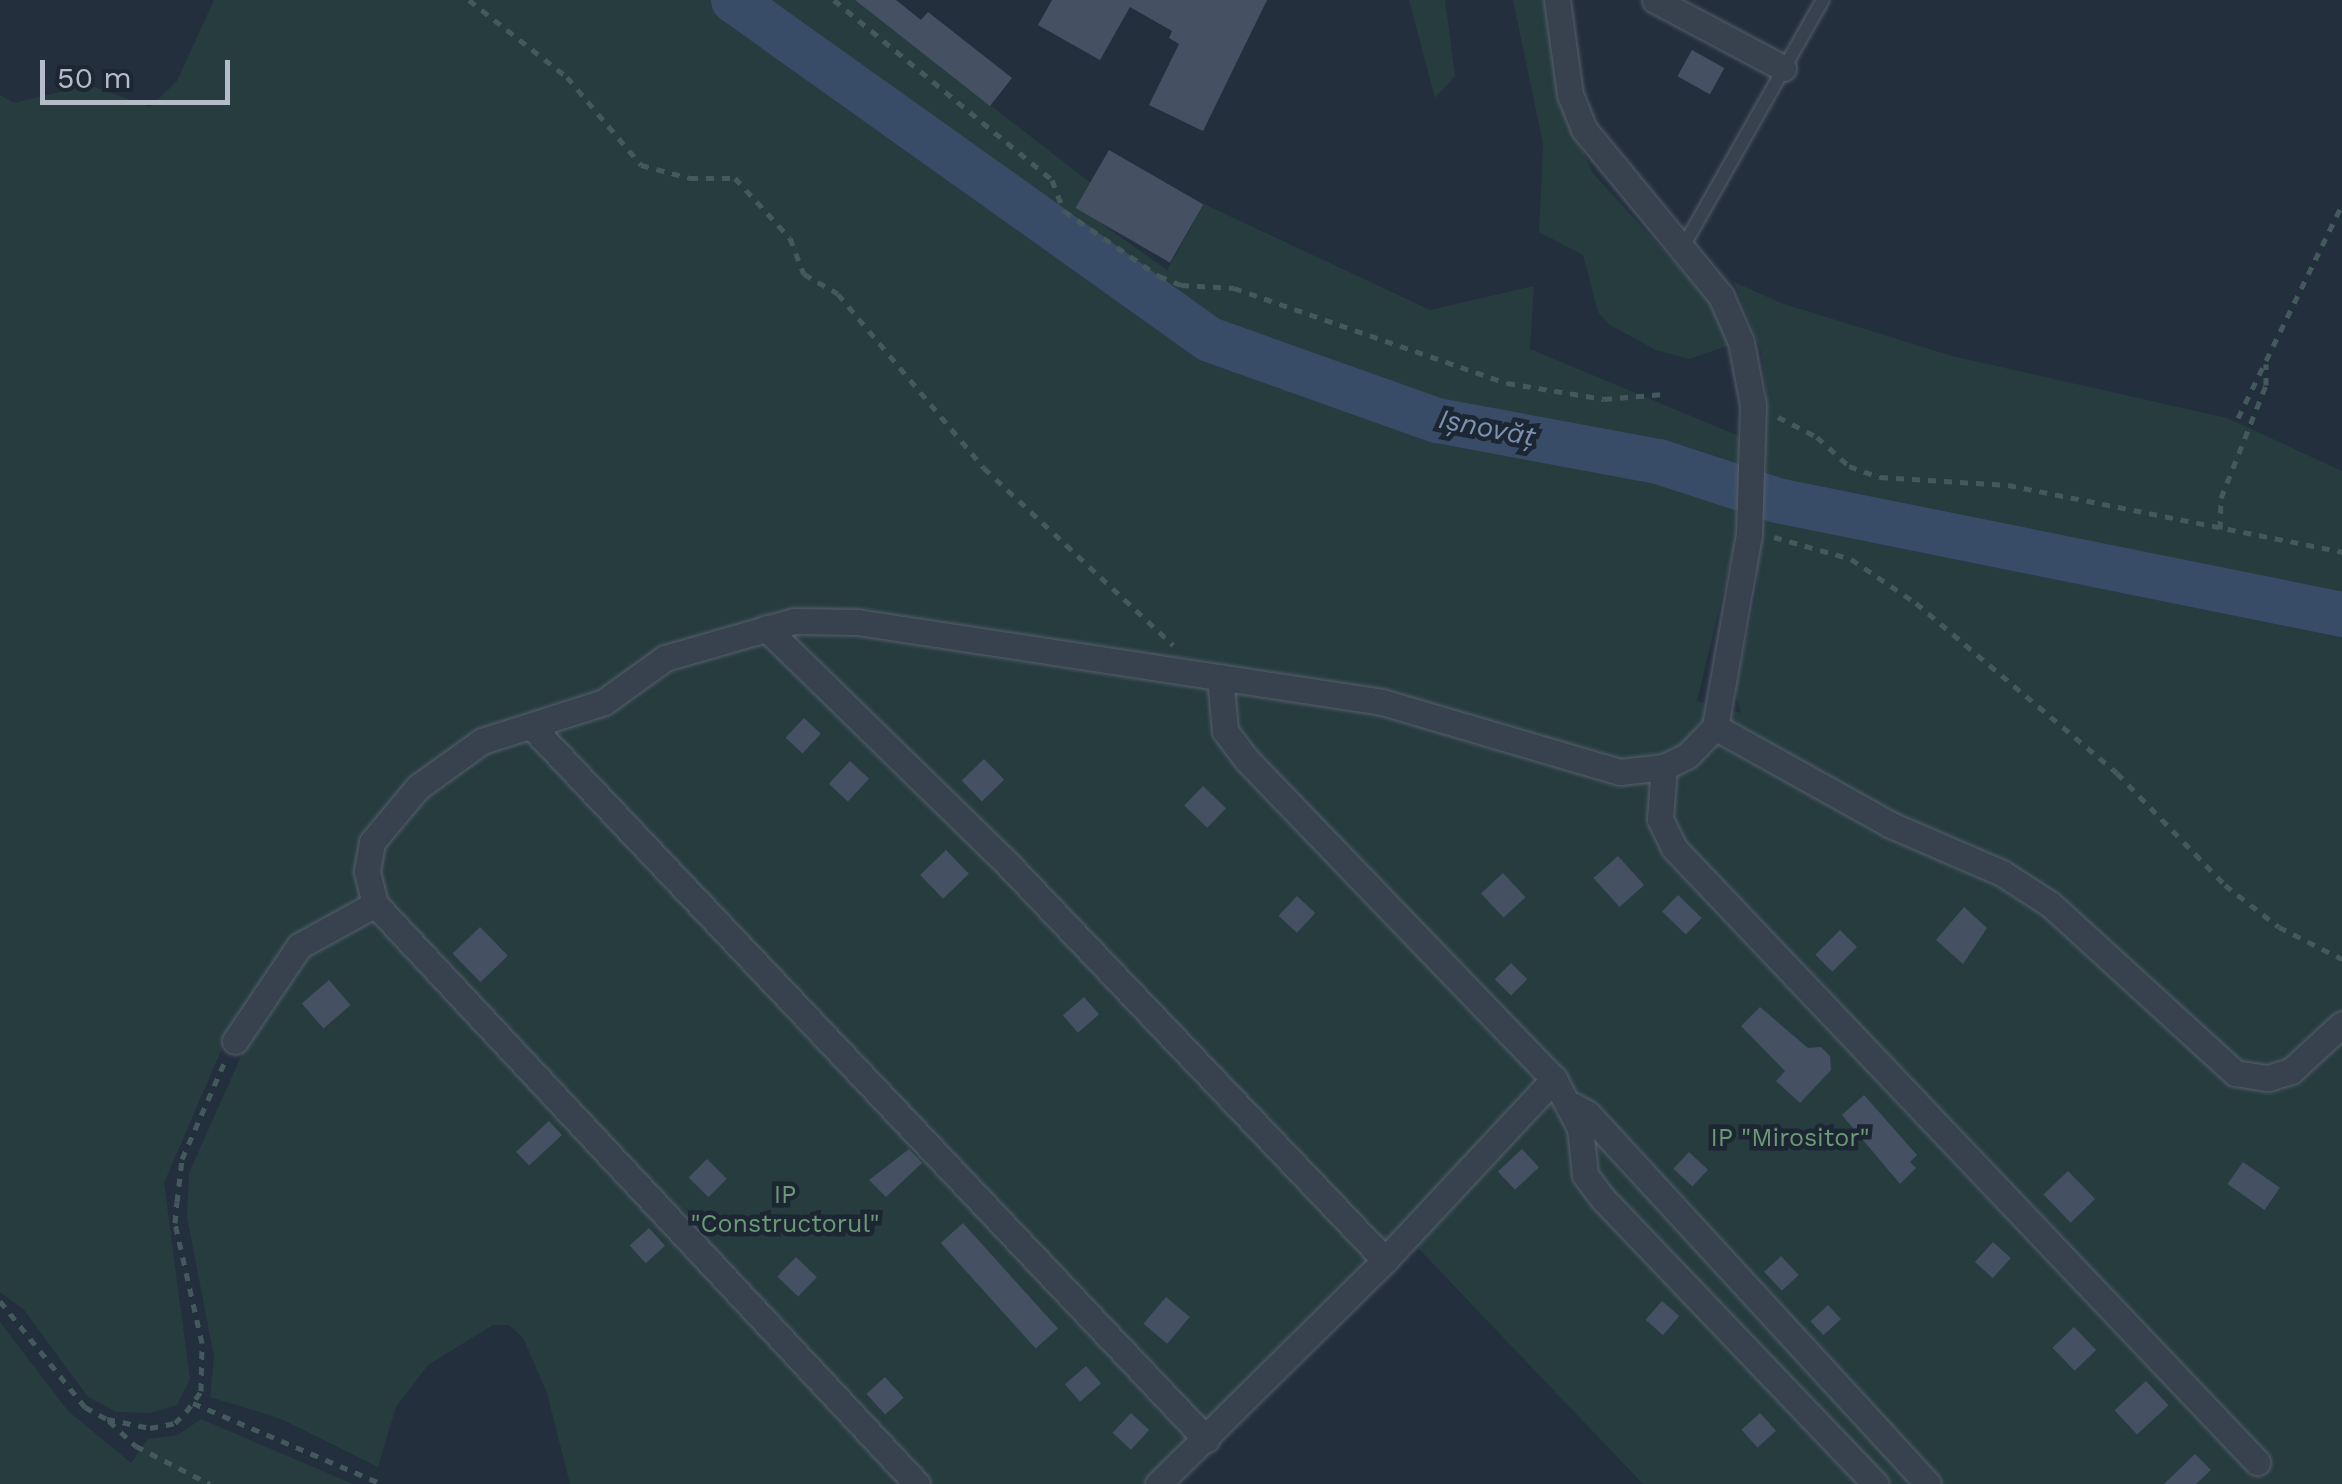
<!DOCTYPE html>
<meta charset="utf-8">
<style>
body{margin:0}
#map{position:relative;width:2342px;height:1484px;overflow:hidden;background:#242f3e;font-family:"Work Sans",sans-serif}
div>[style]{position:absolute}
.green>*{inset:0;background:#263c3f}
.river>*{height:45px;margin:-22.5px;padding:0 22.5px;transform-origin:22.5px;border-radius:22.5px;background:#394c67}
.building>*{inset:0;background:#455162;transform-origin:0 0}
.path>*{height:5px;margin-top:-2.5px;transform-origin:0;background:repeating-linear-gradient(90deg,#44595c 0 8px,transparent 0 16px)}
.roads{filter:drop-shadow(0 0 2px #565f6c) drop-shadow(0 0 2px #565f6c)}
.lane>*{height:12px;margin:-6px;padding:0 6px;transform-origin:6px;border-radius:6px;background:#38414e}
.street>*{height:25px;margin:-12.5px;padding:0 12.5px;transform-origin:12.5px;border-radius:12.5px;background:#38414e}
span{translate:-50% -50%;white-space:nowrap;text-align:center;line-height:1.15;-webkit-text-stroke:9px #1d2633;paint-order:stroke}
.park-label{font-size:25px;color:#6b9a76}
.water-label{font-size:28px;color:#7c92b1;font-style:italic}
.scale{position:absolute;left:40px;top:60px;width:190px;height:45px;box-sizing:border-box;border:5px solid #b4bcc9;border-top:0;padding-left:12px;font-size:30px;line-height:35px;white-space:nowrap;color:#b4bcc9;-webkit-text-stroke:8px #1d2633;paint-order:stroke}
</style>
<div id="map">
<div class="green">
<div style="clip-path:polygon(214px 0,855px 0,1097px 188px,1085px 212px,1167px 270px,1204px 204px,1430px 310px,1534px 286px,1530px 349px,1744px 438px,1736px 539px,1697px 701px,1741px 713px,1735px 690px,1756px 596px,1767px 399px,1761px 351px,1734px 282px,1781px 303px,1952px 356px,2227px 418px,2342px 471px,2342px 1484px,1643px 1484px,1417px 1247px,1166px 1484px,570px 1484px,547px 1393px,523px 1338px,509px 1325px,493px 1325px,428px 1365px,396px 1407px,378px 1467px,279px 1418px,210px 1397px,214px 1357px,187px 1217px,189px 1173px,242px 1054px,226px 1039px,164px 1183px,190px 1379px,177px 1405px,150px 1413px,116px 1412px,88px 1397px,24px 1310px,0 1292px,0 95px,14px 103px,89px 85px,150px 107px,177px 81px)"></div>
<div style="clip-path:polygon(1409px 0,1445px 0,1455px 76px,1435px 98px)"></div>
<div style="clip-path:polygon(1513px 0,1549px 0,1559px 93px,1592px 172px,1713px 305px,1730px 345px,1689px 359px,1656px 350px,1610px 325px,1598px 312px,1583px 255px,1539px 232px,1543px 144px)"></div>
<div style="clip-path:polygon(0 1322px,68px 1411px,131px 1463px,148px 1439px,178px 1435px,201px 1419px,353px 1484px,0 1484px)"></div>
</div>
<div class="river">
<div style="left:733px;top:0;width:584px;rotate:35.46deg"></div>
<div style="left:1209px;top:339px;width:242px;rotate:19.6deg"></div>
<div style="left:1437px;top:420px;width:225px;rotate:10.5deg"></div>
<div style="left:1658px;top:461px;width:125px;rotate:18.1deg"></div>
<div style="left:1777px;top:500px;width:576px;rotate:11.41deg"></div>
</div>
<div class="building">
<div style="clip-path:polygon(855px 0,896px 0,921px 20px,928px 12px,1012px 78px,990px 106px)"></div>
<div style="clip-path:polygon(1052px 0,1267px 0,1203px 131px,1149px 105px,1179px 44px,1169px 38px,1172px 31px,1130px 7px,1100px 60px,1038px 25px)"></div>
<div style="left:1692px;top:50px;width:37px;height:30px;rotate:29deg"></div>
<div style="left:1109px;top:150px;width:109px;height:67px;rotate:30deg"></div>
<div style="left:804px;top:718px;width:23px;height:27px;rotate:43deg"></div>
<div style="left:984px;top:759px;width:29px;height:31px;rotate:46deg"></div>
<div style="left:850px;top:761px;width:26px;height:31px;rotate:43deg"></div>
<div style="left:1203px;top:786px;width:32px;height:27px;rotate:44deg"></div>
<div style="left:946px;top:850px;width:33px;height:36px;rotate:46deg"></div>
<div style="left:1618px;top:856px;width:39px;height:33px;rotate:48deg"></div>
<div style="left:1503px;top:873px;width:33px;height:30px;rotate:47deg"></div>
<div style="left:1678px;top:895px;width:33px;height:23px;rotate:44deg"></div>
<div style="left:1297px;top:896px;width:25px;height:27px;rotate:43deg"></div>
<div style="clip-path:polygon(1964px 907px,1987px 928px,1963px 964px,1936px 940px)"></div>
<div style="left:480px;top:927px;width:40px;height:38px;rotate:46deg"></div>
<div style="left:1840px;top:930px;width:24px;height:35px;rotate:45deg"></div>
<div style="left:1511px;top:963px;width:23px;height:23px;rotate:45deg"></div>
<div style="left:329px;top:980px;width:33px;height:36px;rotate:49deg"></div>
<div style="left:1084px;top:997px;width:23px;height:28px;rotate:49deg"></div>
<div style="clip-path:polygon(1760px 1007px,1808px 1048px,1821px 1047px,1830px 1056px,1831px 1070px,1800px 1103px,1776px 1081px,1785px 1071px,1741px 1026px)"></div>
<div style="clip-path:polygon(1864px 1095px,1917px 1155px,1910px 1162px,1916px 1168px,1900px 1184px,1842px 1115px)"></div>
<div style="left:549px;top:1121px;width:19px;height:45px;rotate:47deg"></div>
<div style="clip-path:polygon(909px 1149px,922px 1163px,886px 1197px,869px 1180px)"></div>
<div style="left:1522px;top:1149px;width:25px;height:33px;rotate:47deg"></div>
<div style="left:1689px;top:1152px;width:26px;height:23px;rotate:43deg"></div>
<div style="left:707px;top:1159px;width:28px;height:26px;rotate:45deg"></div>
<div style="left:2243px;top:1162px;width:45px;height:27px;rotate:35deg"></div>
<div style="left:2068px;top:1171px;width:39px;height:34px;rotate:46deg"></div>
<div style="left:963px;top:1223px;width:142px;height:30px;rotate:48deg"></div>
<div style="left:649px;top:1228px;width:24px;height:26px;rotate:48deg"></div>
<div style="left:1993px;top:1242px;width:24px;height:27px;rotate:42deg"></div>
<div style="left:1781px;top:1256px;width:26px;height:23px;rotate:47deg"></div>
<div style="left:796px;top:1257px;width:29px;height:27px;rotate:44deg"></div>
<div style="left:1166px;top:1297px;width:31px;height:35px;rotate:40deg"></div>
<div style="left:1662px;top:1301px;width:23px;height:25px;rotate:41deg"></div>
<div style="left:1828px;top:1305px;width:19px;height:24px;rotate:47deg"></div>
<div style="left:2074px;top:1327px;width:32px;height:30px;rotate:46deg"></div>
<div style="left:1086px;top:1366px;width:23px;height:28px;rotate:49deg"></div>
<div style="left:885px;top:1377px;width:28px;height:25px;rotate:48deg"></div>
<div style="left:2146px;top:1381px;width:33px;height:43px;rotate:47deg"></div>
<div style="left:1131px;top:1413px;width:25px;height:27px;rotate:43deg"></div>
<div style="left:1760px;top:1413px;width:24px;height:25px;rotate:48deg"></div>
<div style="clip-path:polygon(2195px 1454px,2211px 1470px,2196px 1484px,2164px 1484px)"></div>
</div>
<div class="path">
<div style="left:469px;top:0;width:125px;rotate:38.2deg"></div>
<div style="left:567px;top:77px;width:115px;rotate:49.9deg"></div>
<div style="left:641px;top:165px;width:51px;rotate:14.9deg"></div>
<div style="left:690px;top:178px;width:45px"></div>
<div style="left:735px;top:178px;width:81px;rotate:47.5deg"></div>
<div style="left:790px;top:238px;width:39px;rotate:69deg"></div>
<div style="left:804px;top:274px;width:39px;rotate:30deg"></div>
<div style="left:838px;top:294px;width:227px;rotate:50deg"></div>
<div style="left:984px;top:468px;width:259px;rotate:43.1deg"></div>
<div style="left:834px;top:0;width:283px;rotate:39.5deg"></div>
<div style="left:1052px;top:180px;width:33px;rotate:69deg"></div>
<div style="left:1064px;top:211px;width:115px;rotate:34.4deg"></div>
<div style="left:1159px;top:276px;width:24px;rotate:22deg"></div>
<div style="left:1181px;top:285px;width:53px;rotate:3.2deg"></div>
<div style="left:1234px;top:288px;width:289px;rotate:19.2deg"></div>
<div style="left:1507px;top:383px;width:98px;rotate:9.4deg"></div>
<div style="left:1604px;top:399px;width:60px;rotate:-4.8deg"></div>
<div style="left:1778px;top:417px;width:44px;rotate:27.1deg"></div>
<div style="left:1817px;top:437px;width:43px;rotate:42.2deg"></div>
<div style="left:1849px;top:466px;width:33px;rotate:20deg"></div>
<div style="left:1880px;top:477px;width:128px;rotate:3.6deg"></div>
<div style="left:2008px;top:485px;width:341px;rotate:11.3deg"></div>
<div style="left:2238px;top:418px;width:237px;rotate:-64deg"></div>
<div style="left:2220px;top:529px;width:31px;rotate:-88deg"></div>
<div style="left:2221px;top:498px;width:122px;rotate:-68.3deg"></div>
<div style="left:2266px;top:385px;width:21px;rotate:-90deg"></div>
<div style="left:1774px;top:537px;width:80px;rotate:15.9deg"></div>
<div style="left:1851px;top:559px;width:78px;rotate:34.1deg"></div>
<div style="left:1916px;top:603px;width:263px;rotate:40.2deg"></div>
<div style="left:2117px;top:773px;width:156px;rotate:46deg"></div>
<div style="left:2225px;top:885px;width:68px;rotate:37.9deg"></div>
<div style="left:2279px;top:927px;width:71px;rotate:26.9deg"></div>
<div style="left:0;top:1301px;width:136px;rotate:51.3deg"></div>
<div style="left:85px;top:1407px;width:25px;rotate:29deg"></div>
<div style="left:107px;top:1419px;width:44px;rotate:11.8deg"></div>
<div style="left:150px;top:1428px;width:25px;rotate:-11deg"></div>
<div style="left:175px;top:1423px;width:16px;rotate:-45deg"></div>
<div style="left:186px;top:1412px;width:26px;rotate:-54deg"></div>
<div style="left:201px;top:1391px;width:48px;rotate:-88.8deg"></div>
<div style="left:202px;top:1343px;width:123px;rotate:-102.7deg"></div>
<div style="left:175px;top:1223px;width:21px;rotate:-85deg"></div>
<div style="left:177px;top:1202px;width:43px;rotate:-83.4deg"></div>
<div style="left:182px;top:1159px;width:109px;rotate:-66.3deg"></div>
<div style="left:193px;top:1403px;width:206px;rotate:23.2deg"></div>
<div style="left:109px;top:1421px;width:37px;rotate:43deg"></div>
<div style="left:136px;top:1446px;width:83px;rotate:27.2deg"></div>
</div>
<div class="roads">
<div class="lane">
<div style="left:1683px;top:247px;width:284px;rotate:-60.5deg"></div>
</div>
<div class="street">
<div style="left:1655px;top:0;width:145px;rotate:28deg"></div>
<div style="left:766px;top:628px;width:330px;rotate:44.3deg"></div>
<div style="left:1002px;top:858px;width:555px;rotate:46.39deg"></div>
<div style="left:1220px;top:677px;width:54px;rotate:84.7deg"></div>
<div style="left:1225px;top:731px;width:36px;rotate:53deg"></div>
<div style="left:1247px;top:760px;width:443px;rotate:46.1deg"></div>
<div style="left:1554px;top:1079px;width:55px;rotate:62deg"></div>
<div style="left:1580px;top:1128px;width:47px;rotate:83.9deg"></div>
<div style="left:1585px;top:1175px;width:31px;rotate:53deg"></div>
<div style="left:1604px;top:1200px;width:393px;rotate:46.3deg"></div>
<div style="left:1715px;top:727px;width:201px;rotate:29.1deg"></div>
<div style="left:1891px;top:825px;width:121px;rotate:23.4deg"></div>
<div style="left:2002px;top:873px;width:57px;rotate:32.9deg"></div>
<div style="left:2050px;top:904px;width:251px;rotate:42.4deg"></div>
<div style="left:2235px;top:1073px;width:33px;rotate:9deg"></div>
<div style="left:2268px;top:1078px;width:24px;rotate:-17deg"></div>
<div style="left:2291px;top:1071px;width:69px;rotate:-42.7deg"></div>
<div style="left:534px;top:729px;width:978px;rotate:46.58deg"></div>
<div style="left:1664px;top:767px;width:52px;rotate:94.4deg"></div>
<div style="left:1660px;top:819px;width:32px;rotate:64deg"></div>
<div style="left:1674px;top:848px;width:847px;rotate:46.48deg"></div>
<div style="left:235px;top:1041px;width:115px;rotate:-56deg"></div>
<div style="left:299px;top:946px;width:87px;rotate:-28.9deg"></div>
<div style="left:1572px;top:1105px;width:18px;rotate:29deg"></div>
<div style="left:1588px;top:1114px;width:502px;rotate:47.42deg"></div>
<div style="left:917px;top:1484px;width:794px;rotate:-133.06deg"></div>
<div style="left:375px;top:904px;width:34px;rotate:-104deg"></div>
<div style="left:367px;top:871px;width:29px;rotate:-80deg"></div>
<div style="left:372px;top:842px;width:72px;rotate:-50.1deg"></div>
<div style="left:418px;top:787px;width:79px;rotate:-35.7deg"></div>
<div style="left:482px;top:741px;width:128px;rotate:-17.7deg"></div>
<div style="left:604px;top:702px;width:75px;rotate:-35.8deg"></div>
<div style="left:665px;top:658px;width:134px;rotate:-16deg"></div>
<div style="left:794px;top:621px;width:63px;rotate:0.9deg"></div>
<div style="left:857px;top:622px;width:531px;rotate:8.66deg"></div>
<div style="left:1382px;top:702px;width:248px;rotate:16.4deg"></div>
<div style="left:1620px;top:772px;width:44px;rotate:-6.5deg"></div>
<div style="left:1664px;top:767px;width:25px;rotate:-26deg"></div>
<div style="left:1687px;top:756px;width:40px;rotate:-46deg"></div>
<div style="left:1715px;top:727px;width:196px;rotate:-80deg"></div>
<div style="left:1749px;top:534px;width:129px;rotate:-88.2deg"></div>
<div style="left:1753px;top:405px;width:64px;rotate:-100.8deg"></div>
<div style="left:1741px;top:342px;width:50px;rotate:-113.5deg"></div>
<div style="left:1721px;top:296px;width:216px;rotate:-129.4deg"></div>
<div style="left:1584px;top:129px;width:38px;rotate:-112deg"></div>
<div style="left:1570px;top:94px;width:95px;rotate:-97.9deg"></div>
<div style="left:1158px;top:1484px;width:319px;rotate:-44.6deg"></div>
<div style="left:1385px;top:1260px;width:248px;rotate:-47deg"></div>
</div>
</div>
<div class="park-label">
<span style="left:1790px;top:1138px">IP "Mirositor"</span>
<span style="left:785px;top:1210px">IP<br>"Constructorul"</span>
</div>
<div class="water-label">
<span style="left:1487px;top:428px;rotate:11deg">Ișnovăț</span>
</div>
<div class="scale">50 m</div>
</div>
